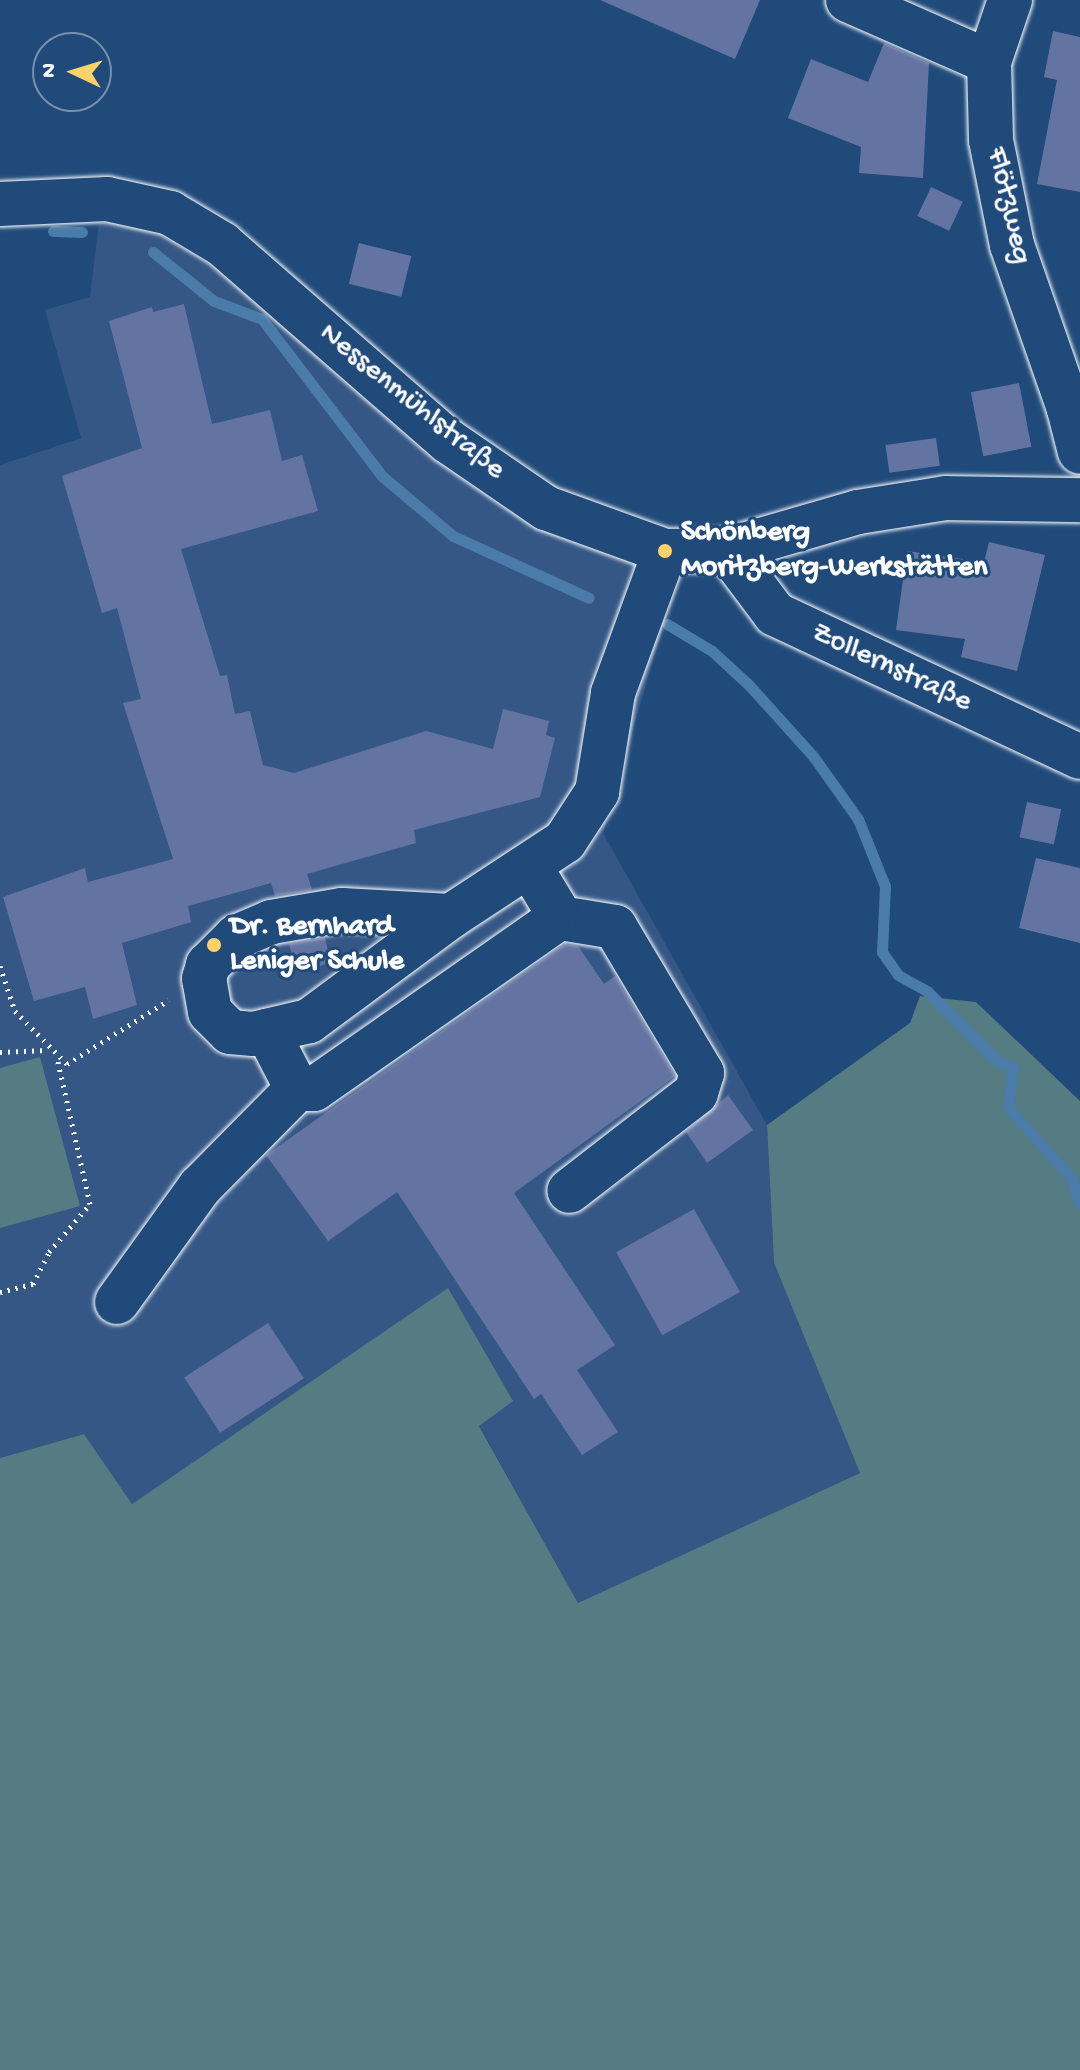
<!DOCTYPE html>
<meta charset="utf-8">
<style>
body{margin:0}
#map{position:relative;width:1080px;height:2070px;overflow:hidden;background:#1f4a7a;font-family:"Gochi Hand",sans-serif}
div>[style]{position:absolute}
.built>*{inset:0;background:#345786}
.green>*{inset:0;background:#547c82}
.stream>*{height:11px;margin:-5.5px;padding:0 5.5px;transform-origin:5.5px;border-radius:5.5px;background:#4b7ba8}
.building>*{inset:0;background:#6474a2;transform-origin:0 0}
.path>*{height:5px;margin-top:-2.5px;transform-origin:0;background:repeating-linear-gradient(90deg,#fff 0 2px,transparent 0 8px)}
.roads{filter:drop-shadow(0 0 2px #fff) drop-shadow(0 0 2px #fff)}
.minor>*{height:44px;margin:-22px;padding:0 22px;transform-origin:22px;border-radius:22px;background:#1f4a7a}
.dots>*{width:22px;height:22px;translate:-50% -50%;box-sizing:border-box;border:4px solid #1f4a7a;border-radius:50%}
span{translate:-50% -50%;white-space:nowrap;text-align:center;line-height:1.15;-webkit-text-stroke:6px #1f4a7a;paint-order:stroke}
.street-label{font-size:30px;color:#fff}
.poi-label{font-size:30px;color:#fff;font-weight:700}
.left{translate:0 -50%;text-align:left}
.north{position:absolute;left:32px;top:32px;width:80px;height:80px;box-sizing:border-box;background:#1f4a7a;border:2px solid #7992af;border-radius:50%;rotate:274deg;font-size:22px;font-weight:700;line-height:32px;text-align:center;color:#fff}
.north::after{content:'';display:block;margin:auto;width:28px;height:36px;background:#ffd166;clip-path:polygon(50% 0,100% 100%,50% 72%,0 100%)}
</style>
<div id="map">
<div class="built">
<div style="clip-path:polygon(99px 223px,140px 223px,247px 286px,640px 560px,662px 629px,603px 833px,767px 1125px,774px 1263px,860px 1473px,578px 1603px,479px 1425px,447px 1289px,132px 1504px,84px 1434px,0 1458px,0 465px,81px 438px,45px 310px,90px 297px)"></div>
</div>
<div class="green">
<div style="clip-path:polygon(920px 996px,976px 1002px,1080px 1101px,1080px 2070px,0 2070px,0 1458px,84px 1434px,132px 1504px,448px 1288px,513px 1401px,479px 1426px,578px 1603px,860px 1473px,774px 1263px,767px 1125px,910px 1023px)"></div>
<div style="clip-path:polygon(40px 1057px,80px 1206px,0 1228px,0 1068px)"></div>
</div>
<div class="stream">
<div style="left:53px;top:231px;width:29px;rotate:2deg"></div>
<div style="left:153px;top:252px;width:78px;rotate:38.8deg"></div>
<div style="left:214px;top:301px;width:51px;rotate:20.6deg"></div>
<div style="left:262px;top:319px;width:198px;rotate:52.6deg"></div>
<div style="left:382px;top:476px;width:93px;rotate:40.2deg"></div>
<div style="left:453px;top:536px;width:149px;rotate:24.5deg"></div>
<div style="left:667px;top:624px;width:52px;rotate:31deg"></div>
<div style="left:712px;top:651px;width:50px;rotate:42.6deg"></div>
<div style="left:749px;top:685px;width:96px;rotate:48deg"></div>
<div style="left:813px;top:756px;width:77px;rotate:54.5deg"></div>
<div style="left:858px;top:819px;width:72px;rotate:68.1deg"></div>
<div style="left:885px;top:886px;width:66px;rotate:92.6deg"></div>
<div style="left:882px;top:952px;width:28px;rotate:55deg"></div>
<div style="left:898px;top:975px;width:33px;rotate:29deg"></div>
<div style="left:927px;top:991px;width:100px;rotate:45deg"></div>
<div style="left:998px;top:1062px;width:16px;rotate:18deg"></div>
<div style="left:1013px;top:1067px;width:40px;rotate:97.1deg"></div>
<div style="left:1008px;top:1107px;width:96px;rotate:48.4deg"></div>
<div style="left:1072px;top:1179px;width:27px;rotate:73deg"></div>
</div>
<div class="building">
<div style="clip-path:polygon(600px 0,760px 0,735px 59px)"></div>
<div style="clip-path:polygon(1053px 31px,1080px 37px,1080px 192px,1037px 184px,1057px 80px,1044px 77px)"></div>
<div style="clip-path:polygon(884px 43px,929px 63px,923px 178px,859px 173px,861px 147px,788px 118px,811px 59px,868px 82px)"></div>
<div style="left:931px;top:187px;width:35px;height:32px;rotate:25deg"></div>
<div style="left:359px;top:243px;width:54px;height:42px;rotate:14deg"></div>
<div style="clip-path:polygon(184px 304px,212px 424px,270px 410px,282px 461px,302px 455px,318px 511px,181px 549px,220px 676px,227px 675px,235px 714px,250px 711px,263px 765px,294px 773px,426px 731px,493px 749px,503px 709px,549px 721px,546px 735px,555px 738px,540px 797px,414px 830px,416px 843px,307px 874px,312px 890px,275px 896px,271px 883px,188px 906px,191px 922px,122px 943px,137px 1005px,93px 1019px,85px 987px,34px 1001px,3px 897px,85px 868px,88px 882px,173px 859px,123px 703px,141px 699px,117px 608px,102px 613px,62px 476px,142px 448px,109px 321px,152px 307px,153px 312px)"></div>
<div style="left:1019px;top:383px;width:65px;height:49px;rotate:79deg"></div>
<div style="left:936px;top:438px;width:28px;height:51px;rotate:82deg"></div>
<div style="clip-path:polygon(989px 542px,1045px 555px,1017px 671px,961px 657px,965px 639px,896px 630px,907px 551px,984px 562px)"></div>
<div style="left:1027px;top:802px;width:35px;height:36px;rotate:12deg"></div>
<div style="clip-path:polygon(1036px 858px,1080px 868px,1080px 943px,1019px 928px)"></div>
<div style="clip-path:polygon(325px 938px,331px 963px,297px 972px,289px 944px)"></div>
<div style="clip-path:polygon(565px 944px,578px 946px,604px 984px,615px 976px,675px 1076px,514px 1193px,615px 1345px,577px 1370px,618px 1432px,582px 1455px,541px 1394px,534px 1399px,397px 1192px,328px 1241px,266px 1155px)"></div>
<div style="clip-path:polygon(728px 1095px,753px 1130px,707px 1163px,686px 1132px)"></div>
<div style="left:694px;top:1209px;width:95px;height:89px;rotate:61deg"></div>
<div style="left:268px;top:1323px;width:66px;height:100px;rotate:57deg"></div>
</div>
<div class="path">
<div style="left:0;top:966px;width:47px;rotate:71.6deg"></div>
<div style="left:15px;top:1011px;width:74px;rotate:45.5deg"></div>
<div style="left:67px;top:1064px;width:120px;rotate:-32.1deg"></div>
<div style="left:0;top:1052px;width:47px;rotate:-2.4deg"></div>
<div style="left:0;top:1292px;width:34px;rotate:-14deg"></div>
<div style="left:33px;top:1284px;width:36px;rotate:-63deg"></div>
<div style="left:49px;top:1252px;width:63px;rotate:-49.5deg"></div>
<div style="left:90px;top:1204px;width:151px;rotate:-102.7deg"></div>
</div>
<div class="roads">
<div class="minor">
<div style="left:848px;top:0;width:154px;rotate:23.7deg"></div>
<div style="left:1010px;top:0;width:65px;rotate:108.7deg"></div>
<div style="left:989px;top:62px;width:78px;rotate:88.5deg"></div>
<div style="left:991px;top:140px;width:107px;rotate:78.7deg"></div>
<div style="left:1012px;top:245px;width:174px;rotate:70.8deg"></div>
<div style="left:1069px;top:409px;width:13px;rotate:32deg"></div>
<div style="left:0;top:204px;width:107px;rotate:-2.7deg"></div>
<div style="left:107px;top:199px;width:65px;rotate:12.5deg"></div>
<div style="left:170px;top:213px;width:61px;rotate:30.8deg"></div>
<div style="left:222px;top:244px;width:300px;rotate:41.1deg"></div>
<div style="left:448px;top:441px;width:119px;rotate:34.4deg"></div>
<div style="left:546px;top:508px;width:127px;rotate:19.9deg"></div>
<div style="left:665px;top:551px;width:62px;rotate:-0.9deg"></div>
<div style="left:727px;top:550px;width:136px;rotate:-16.2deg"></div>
<div style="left:858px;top:512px;width:89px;rotate:-9deg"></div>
<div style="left:946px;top:498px;width:134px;rotate:0.9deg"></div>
<div style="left:1069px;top:409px;width:44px;rotate:75.7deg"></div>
<div style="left:727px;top:550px;width:80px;rotate:53.1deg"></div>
<div style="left:775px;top:614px;width:337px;rotate:25.1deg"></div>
<div style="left:451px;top:916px;width:177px;rotate:143.5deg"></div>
<div style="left:309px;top:1021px;width:57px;rotate:166.9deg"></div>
<div style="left:253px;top:1034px;width:23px;rotate:-175deg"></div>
<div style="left:230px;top:1032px;width:28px;rotate:-135deg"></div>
<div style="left:210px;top:1012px;width:34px;rotate:-100deg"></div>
<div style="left:204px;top:979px;width:15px;rotate:-74deg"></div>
<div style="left:208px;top:965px;width:40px;rotate:-45deg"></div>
<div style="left:236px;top:937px;width:38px;rotate:-23deg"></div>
<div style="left:271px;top:922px;width:72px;rotate:-9.6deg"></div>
<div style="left:342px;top:910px;width:109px;rotate:3.2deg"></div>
<div style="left:451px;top:916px;width:136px;rotate:-33.3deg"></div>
<div style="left:565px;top:841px;width:59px;rotate:-56.9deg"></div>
<div style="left:597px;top:792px;width:100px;rotate:-80.8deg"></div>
<div style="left:613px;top:693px;width:151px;rotate:-69.9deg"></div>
<div style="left:554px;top:917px;width:62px;rotate:9.3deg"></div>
<div style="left:615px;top:927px;width:170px;rotate:59.2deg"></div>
<div style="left:702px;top:1073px;width:21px;rotate:107deg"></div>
<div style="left:696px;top:1093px;width:160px;rotate:142.3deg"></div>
<div style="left:267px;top:1031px;width:65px;rotate:62.7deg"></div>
<div style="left:297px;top:1089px;width:17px"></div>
<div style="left:314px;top:1089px;width:292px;rotate:-34.9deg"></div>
<div style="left:553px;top:922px;width:14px;rotate:-82deg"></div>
<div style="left:555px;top:908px;width:50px;rotate:-121.2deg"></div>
<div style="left:117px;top:1302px;width:142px;rotate:-54.2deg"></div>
<div style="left:200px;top:1187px;width:138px;rotate:-45.3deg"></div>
</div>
</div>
<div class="dots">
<div style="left:665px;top:551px;background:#ffd166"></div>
<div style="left:214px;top:945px;background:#ffd166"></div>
</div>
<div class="street-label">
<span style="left:1007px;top:206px;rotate:77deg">Flötzweg</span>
<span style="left:411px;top:403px;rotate:39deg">Nessenmühlstraße</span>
<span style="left:891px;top:669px;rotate:25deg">Zollernstraße</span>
</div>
<div class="poi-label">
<span class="left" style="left:681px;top:551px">Schönberg<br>Moritzberg-Werkstätten</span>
<span class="left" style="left:230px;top:945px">Dr. Bernhard<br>Leniger Schule</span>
</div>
<div class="north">N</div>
</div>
